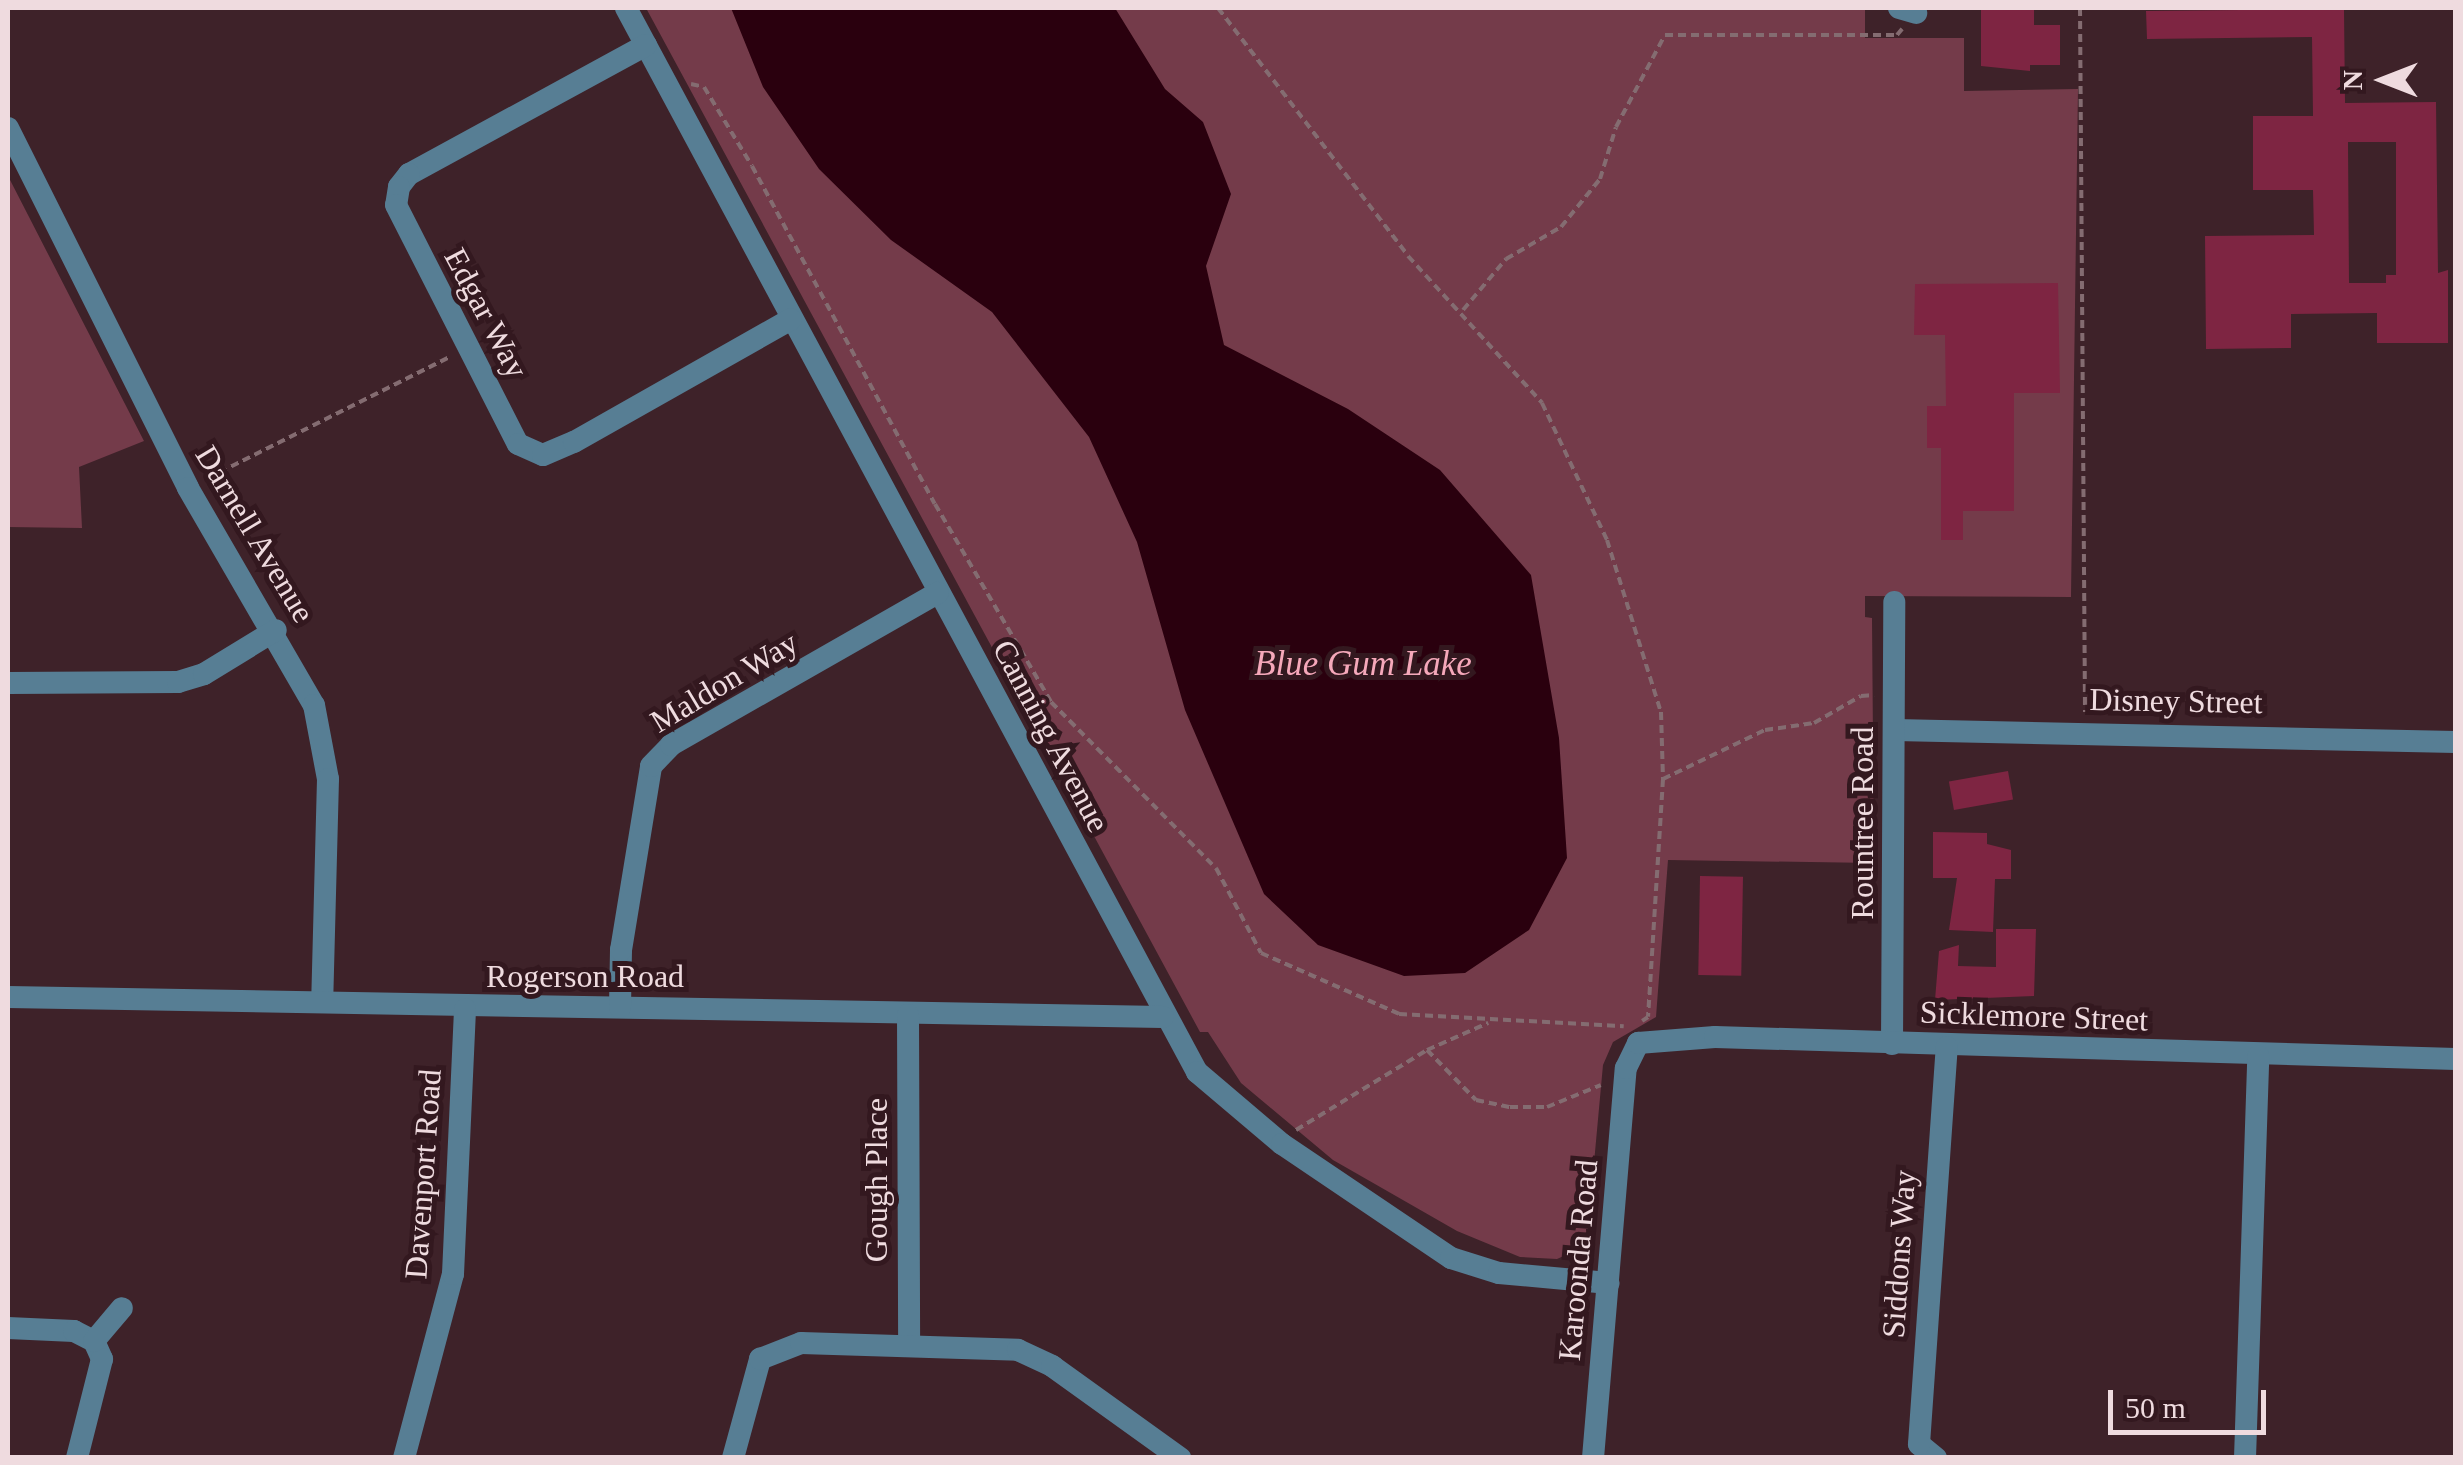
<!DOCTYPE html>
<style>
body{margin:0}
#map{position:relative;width:2463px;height:1465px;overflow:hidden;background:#3e2229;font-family:"Times New Roman",serif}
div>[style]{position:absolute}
.green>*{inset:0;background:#743b4a}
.water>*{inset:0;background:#2a000e}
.building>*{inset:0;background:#7e2542;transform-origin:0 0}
.path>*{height:4px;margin-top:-2px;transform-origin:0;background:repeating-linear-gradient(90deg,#846c71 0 8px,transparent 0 13px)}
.minor>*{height:22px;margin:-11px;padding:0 11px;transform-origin:11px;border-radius:11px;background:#577e94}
span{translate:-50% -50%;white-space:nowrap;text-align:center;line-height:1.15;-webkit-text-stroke:10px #33181f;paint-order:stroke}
.street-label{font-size:32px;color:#efdbdf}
.water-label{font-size:35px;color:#f5a8ba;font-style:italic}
.frame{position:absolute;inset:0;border:10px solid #efdbdf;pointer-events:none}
.north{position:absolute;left:2333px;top:30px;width:100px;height:100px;-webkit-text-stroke:8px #33181f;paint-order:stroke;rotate:270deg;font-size:28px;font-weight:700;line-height:40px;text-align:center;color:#efdbdf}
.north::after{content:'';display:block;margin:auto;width:35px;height:45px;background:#efdbdf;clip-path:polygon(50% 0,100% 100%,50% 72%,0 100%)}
.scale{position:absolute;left:2108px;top:1390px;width:158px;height:45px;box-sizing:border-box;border:5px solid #efdbdf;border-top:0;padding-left:12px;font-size:30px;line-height:35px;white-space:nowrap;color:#efdbdf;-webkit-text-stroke:8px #33181f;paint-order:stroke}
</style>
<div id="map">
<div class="green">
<div style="clip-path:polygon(646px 8px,1865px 8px,1865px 38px,1964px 38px,1964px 91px,2078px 89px,2071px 597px,1865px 596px,1865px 617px,1872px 618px,1874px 863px,1668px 860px,1656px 1017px,1613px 1042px,1603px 1065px,1587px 1239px,1577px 1250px,1557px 1259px,1520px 1257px,1457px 1231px,1333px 1160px,1241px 1083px,1208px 1032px,1200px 1032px)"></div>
<div style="clip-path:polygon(8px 176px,144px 441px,79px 467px,82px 528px,8px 527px)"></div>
</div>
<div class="water">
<div style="clip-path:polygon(731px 8px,1115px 8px,1165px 89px,1203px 122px,1231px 194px,1206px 266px,1224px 345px,1348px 409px,1440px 470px,1531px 575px,1559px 738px,1567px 858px,1529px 930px,1465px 973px,1404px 976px,1318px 945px,1264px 894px,1185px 710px,1137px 542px,1089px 437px,992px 312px,891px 240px,819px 169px,763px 87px)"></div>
</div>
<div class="building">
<div style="clip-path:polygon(1981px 8px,2034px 8px,2034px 25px,2060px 25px,2060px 65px,2030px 65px,2030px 71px,1981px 66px)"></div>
<div style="clip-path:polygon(evenodd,2344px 9px,2345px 103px,2436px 102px,2438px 273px,2448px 270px,2448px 343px,2377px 343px,2377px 313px,2291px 314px,2291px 348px,2206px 349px,2205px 236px,2314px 235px,2313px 190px,2253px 190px,2253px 116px,2313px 116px,2312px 37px,2147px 39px,2146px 11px,2344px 9px,2348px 142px,2396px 142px,2396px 275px,2386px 275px,2386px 283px,2349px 283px,2348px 142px)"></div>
<div style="clip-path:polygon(2058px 283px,2060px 393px,2014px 393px,2014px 511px,1963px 511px,1963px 540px,1941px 540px,1941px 448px,1927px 448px,1927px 406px,1946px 406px,1945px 335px,1914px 335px,1915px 284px)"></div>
<div style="left:2008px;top:771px;width:29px;height:60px;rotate:80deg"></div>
<div style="clip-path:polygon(1933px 832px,1987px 833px,1987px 844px,2011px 850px,2011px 879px,1995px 879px,1993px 932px,1949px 930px,1957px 878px,1933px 878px)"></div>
<div style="left:1700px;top:876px;width:43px;height:99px;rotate:1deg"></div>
<div style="clip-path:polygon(1996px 929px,2036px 929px,2034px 996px,1935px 1000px,1939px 951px,1959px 945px,1958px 966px,1996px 967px)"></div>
</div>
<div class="path">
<div style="left:1218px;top:8px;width:312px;rotate:52.5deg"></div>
<div style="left:1408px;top:256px;width:199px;rotate:47.6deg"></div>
<div style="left:1542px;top:403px;width:152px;rotate:64.6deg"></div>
<div style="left:1607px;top:540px;width:180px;rotate:72.6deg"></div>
<div style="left:1661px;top:712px;width:67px;rotate:88.3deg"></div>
<div style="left:1663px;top:779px;width:238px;rotate:93.6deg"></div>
<div style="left:1648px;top:1017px;width:7px;rotate:146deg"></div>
<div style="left:2080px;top:8px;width:704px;rotate:89.59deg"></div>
<div style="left:691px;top:84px;width:13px;rotate:13deg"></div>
<div style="left:704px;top:87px;width:92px;rotate:58.7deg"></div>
<div style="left:752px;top:166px;width:384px;rotate:61.6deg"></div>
<div style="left:935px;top:504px;width:229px;rotate:59.6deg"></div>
<div style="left:1051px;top:702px;width:234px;rotate:45.2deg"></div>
<div style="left:1216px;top:868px;width:96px;rotate:62.1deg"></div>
<div style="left:1261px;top:953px;width:151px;rotate:23.8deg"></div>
<div style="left:1399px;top:1014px;width:225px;rotate:3.1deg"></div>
<div style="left:1463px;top:310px;width:67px;rotate:-49.9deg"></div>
<div style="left:1506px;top:259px;width:64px;rotate:-30.2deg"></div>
<div style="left:1561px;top:227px;width:62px;rotate:-50.9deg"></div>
<div style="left:1600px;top:179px;width:54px;rotate:-72.9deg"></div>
<div style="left:1616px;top:127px;width:104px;rotate:-62deg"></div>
<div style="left:1665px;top:35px;width:232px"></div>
<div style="left:1897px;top:35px;width:8px;rotate:-50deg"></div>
<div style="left:208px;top:478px;width:271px;rotate:-26.6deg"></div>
<div style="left:1663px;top:779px;width:113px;rotate:-25.7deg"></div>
<div style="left:1765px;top:730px;width:49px;rotate:-8.1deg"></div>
<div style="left:1814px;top:723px;width:54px;rotate:-29.9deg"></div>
<div style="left:1861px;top:696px;width:13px;rotate:-4deg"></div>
<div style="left:1427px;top:1050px;width:70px;rotate:45.6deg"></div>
<div style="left:1476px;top:1100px;width:35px;rotate:12deg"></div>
<div style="left:1510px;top:1107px;width:37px"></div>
<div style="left:1547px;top:1107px;width:58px;rotate:-22.2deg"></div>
<div style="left:1296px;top:1130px;width:153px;rotate:-31.4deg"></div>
<div style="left:1427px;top:1050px;width:67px;rotate:-23.9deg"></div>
</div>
<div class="minor">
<div style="left:626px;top:8px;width:1208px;rotate:61.78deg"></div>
<div style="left:1197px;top:1072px;width:111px;rotate:40.3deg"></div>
<div style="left:1282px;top:1144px;width:204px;rotate:34deg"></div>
<div style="left:1451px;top:1258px;width:50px;rotate:17.4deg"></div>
<div style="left:1499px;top:1273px;width:110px;rotate:5.2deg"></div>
<div style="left:1899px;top:8px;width:18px;rotate:16deg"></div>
<div style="left:646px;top:45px;width:270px;rotate:151.4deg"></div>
<div style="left:409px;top:174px;width:16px;rotate:128deg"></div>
<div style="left:399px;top:187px;width:18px;rotate:99deg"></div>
<div style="left:396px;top:205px;width:268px;rotate:63deg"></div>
<div style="left:518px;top:444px;width:27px;rotate:24deg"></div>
<div style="left:543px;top:455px;width:34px;rotate:-23deg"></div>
<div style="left:574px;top:442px;width:249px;rotate:-29.5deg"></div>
<div style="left:8px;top:128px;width:402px;rotate:63.4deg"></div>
<div style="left:188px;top:488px;width:251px;rotate:59.9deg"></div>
<div style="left:314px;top:705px;width:75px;rotate:79.3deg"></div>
<div style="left:328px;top:779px;width:223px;rotate:91.5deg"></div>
<div style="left:8px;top:683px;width:170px;rotate:-0.3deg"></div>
<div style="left:178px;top:682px;width:27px;rotate:-17deg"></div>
<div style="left:204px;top:674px;width:84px;rotate:-31.4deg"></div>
<div style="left:1895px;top:730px;width:561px;rotate:1.23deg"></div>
<div style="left:8px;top:997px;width:1155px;rotate:0.99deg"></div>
<div style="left:620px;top:1007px;width:57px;rotate:-89deg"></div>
<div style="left:621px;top:950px;width:186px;rotate:-80.7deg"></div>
<div style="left:651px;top:766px;width:29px;rotate:-46deg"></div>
<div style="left:671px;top:745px;width:307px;rotate:-29.7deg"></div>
<div style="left:908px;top:1015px;width:330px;rotate:89.8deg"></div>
<div style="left:1892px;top:1044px;width:442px;rotate:-89.7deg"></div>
<div style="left:8px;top:1328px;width:66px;rotate:2.6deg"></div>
<div style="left:74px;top:1331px;width:22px;rotate:27deg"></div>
<div style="left:94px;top:1341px;width:20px;rotate:66deg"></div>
<div style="left:102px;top:1359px;width:102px;rotate:104.2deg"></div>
<div style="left:94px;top:1341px;width:43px;rotate:-49.7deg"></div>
<div style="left:404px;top:1458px;width:190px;rotate:-75.1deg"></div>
<div style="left:453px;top:1274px;width:265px;rotate:-87.4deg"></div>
<div style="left:733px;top:1458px;width:103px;rotate:-74.7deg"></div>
<div style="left:760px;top:1359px;width:44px;rotate:-21.3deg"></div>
<div style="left:801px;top:1343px;width:217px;rotate:1.8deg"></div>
<div style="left:1018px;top:1350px;width:38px;rotate:25deg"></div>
<div style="left:1052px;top:1366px;width:158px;rotate:35.7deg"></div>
<div style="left:1593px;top:1458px;width:391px;rotate:-85.2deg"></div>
<div style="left:1626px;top:1068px;width:28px;rotate:-64deg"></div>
<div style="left:1638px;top:1043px;width:77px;rotate:-4.5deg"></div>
<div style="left:1715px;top:1037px;width:741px;rotate:1.7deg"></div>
<div style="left:1936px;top:1458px;width:22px;rotate:-141deg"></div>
<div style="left:1919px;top:1444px;width:398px;rotate:-86deg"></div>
<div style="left:2245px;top:1458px;width:402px;rotate:-88.1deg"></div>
</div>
<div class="street-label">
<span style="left:486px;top:313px;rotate:62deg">Edgar Way</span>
<span style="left:255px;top:534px;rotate:59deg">Darnell Avenue</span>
<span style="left:724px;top:682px;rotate:-31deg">Maldon Way</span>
<span style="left:2176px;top:701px;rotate:1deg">Disney Street</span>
<span style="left:1051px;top:736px;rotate:62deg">Canning Avenue</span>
<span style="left:1862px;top:823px;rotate:-90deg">Rountree Road</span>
<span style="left:585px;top:976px">Rogerson Road</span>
<span style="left:2034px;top:1016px;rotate:2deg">Sicklemore Street</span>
<span style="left:423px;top:1174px;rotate:-86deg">Davenport Road</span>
<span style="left:876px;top:1180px;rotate:-90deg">Gough Place</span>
<span style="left:1899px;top:1254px;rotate:-86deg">Siddons Way</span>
<span style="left:1578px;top:1260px;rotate:-85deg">Karoonda Road</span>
</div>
<div class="water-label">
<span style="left:1363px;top:664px">Blue Gum Lake</span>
</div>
<div class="frame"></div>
<div class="north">N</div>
<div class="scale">50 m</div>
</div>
